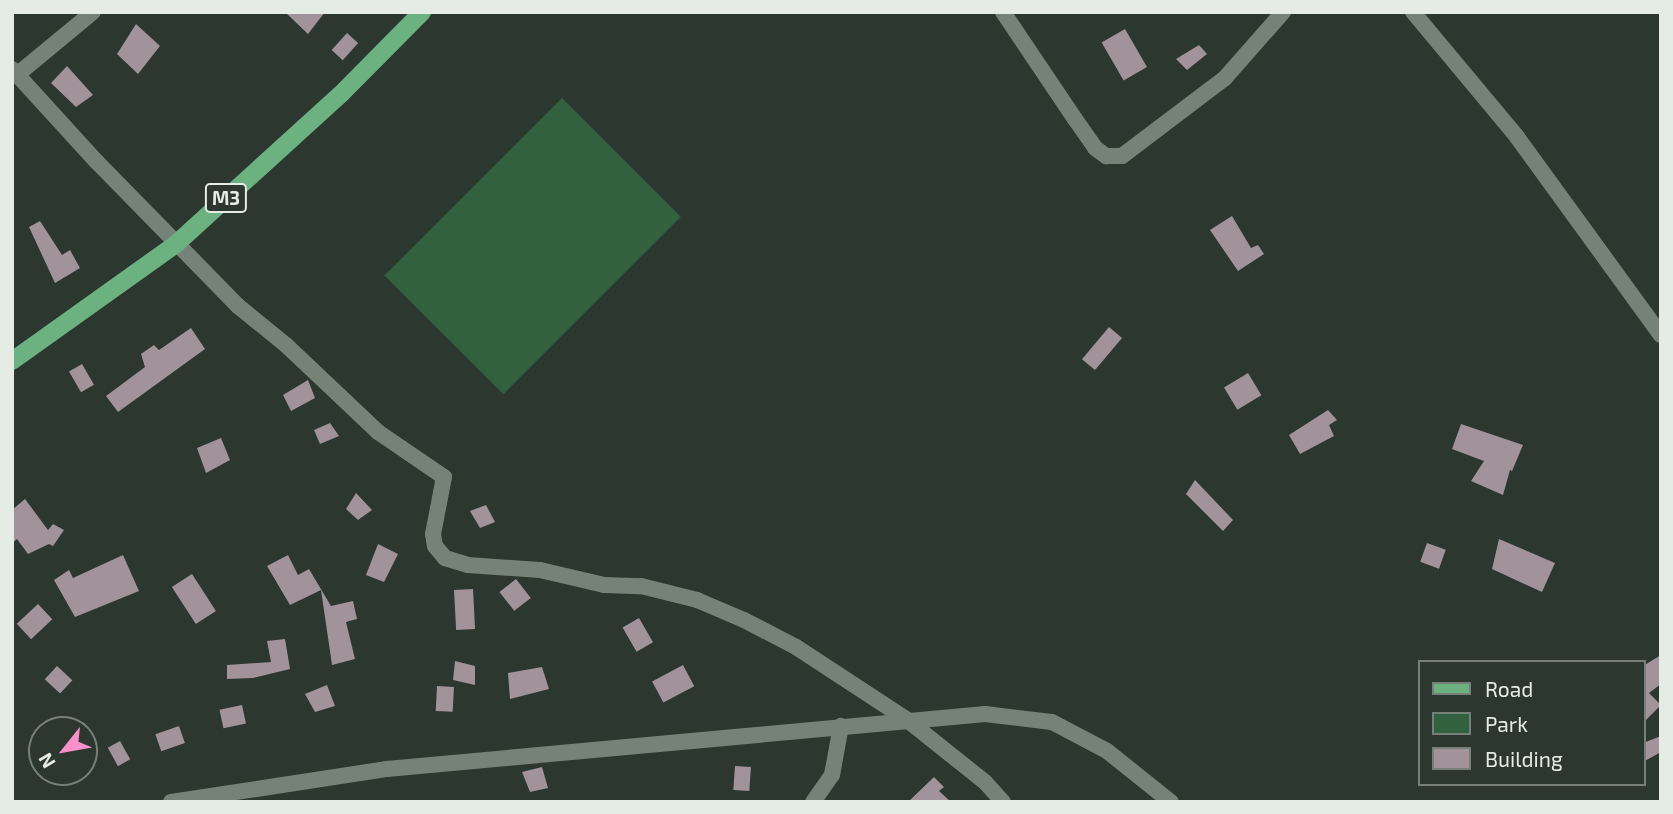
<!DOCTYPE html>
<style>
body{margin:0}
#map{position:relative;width:1673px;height:814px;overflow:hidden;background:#2c372f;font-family:"Exo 2",sans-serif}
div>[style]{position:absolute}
.green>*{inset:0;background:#32613f;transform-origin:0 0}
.building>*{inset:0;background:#a2929a;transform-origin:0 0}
.minor>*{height:16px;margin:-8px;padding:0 8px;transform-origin:8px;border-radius:8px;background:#768278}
.major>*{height:18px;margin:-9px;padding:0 9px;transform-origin:9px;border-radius:9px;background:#6cb180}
span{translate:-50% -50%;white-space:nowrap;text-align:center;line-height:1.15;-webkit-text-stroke:7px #2c372f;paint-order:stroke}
.shield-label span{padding:2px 5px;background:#2c372f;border:2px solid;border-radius:5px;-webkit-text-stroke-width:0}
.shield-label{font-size:19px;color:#e5ece6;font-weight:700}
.frame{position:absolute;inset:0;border:14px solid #e5ece6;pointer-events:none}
.legend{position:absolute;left:1418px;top:660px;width:228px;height:126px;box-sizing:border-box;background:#2c372f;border:2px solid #767f78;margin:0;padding:9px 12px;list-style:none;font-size:21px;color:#e5ece6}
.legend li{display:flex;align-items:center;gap:14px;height:35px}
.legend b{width:35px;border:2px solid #767f78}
.north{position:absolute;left:28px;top:716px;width:70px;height:70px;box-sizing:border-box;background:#2c372f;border:2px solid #767f78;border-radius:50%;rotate:239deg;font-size:19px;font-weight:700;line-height:28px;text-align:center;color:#e5ece6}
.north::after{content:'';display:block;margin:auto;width:24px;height:32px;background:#f890cb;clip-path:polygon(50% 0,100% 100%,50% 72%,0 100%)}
</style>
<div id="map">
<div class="green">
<div style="left:562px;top:98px;width:168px;height:251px;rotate:45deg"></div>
</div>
<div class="building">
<div style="clip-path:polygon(285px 12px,325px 12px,308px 34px)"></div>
<div style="clip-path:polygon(136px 24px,160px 46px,138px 74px,117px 54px)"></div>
<div style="left:1125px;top:29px;width:44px;height:27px;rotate:60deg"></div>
<div style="left:347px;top:33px;width:15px;height:23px;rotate:42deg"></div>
<div style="clip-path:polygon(1199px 45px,1207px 54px,1187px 70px,1176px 59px)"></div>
<div style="clip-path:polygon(67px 66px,93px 95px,76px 107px,51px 83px)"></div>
<div style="clip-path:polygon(1232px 216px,1251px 248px,1258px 245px,1264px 254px,1238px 271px,1210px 230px)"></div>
<div style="clip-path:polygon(40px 221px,62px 255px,70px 250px,80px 268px,55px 283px,29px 227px)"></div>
<div style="left:1109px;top:327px;width:17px;height:42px;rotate:40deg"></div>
<div style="clip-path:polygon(191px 328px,205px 349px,118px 412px,106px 396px,145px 367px,141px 354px,154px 345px,159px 350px)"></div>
<div style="left:82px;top:364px;width:24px;height:15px;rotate:60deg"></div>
<div style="left:1248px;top:373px;width:26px;height:28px;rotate:59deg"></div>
<div style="clip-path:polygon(308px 380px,315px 398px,291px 411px,283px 395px)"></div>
<div style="clip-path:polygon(1328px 410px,1337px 420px,1329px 425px,1334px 436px,1300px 454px,1289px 435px)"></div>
<div style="clip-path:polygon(330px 423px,339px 436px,320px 444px,314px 430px)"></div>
<div style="clip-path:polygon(1461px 424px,1523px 445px,1512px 471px,1510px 470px,1503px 495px,1471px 481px,1484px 461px,1452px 449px)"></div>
<div style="clip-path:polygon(221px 438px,230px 460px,206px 473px,197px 448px)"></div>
<div style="clip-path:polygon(1195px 480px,1233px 520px,1223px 531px,1186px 494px)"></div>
<div style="clip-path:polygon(356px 493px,372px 510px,358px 520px,346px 509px)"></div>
<div style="clip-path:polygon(25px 499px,48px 530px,53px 524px,64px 530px,53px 546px,49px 544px,28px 554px,17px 539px,12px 543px,12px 510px)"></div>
<div style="clip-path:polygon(486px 505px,495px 522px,480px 528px,470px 511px)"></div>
<div style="clip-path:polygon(1499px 539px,1555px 563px,1542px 592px,1492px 569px)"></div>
<div style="left:1427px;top:543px;width:20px;height:20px;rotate:20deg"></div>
<div style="clip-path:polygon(378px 544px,398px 554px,384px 582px,366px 575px)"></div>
<div style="clip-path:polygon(123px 555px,139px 591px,75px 617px,54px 580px,69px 570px,73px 578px)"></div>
<div style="clip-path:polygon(288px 555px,298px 575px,309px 569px,331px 606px,353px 601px,357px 619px,346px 622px,355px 659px,332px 665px,321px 590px,290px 605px,267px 566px)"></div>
<div style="left:192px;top:574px;width:44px;height:24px;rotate:57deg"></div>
<div style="left:516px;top:579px;width:24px;height:21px;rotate:52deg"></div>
<div style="left:473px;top:589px;width:40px;height:19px;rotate:87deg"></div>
<div style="left:38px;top:604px;width:21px;height:29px;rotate:47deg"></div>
<div style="left:639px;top:618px;width:28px;height:19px;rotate:60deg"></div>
<div style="clip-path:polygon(285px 639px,290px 669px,253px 678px,227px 679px,227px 665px,271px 662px,267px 641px)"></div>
<div style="clip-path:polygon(1661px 655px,1661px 684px,1649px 693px,1661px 705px,1643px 723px,1643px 666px)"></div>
<div style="clip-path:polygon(455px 661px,475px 666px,475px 685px,453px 680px)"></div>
<div style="left:683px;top:665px;width:24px;height:35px;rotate:62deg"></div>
<div style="left:57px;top:666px;width:21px;height:18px;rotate:43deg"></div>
<div style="clip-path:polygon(542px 667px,549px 689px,510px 699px,508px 673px)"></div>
<div style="clip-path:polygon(327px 685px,335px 706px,315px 712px,305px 694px)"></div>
<div style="left:437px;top:686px;width:17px;height:25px;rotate:3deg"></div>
<div style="left:242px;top:705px;width:19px;height:23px;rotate:78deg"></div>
<div style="left:179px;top:726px;width:18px;height:25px;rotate:71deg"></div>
<div style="clip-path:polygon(1661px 736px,1661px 752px,1643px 762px,1643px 743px)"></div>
<div style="left:120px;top:741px;width:21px;height:14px;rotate:61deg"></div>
<div style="left:735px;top:766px;width:16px;height:24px;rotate:4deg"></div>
<div style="clip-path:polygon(542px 767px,548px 788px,530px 792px,522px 772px)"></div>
<div style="clip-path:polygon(934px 777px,944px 787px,939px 791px,951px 802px,908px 802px)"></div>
</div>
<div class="minor">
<div style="left:1003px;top:12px;width:129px;rotate:56.1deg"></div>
<div style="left:1075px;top:119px;width:35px;rotate:55deg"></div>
<div style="left:1095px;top:148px;width:14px;rotate:36deg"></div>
<div style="left:1106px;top:156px;width:16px"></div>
<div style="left:1122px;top:156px;width:129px;rotate:-37.1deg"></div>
<div style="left:1225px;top:78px;width:88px;rotate:-48.7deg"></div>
<div style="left:1413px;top:12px;width:163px;rotate:50.2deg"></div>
<div style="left:1517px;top:137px;width:245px;rotate:54deg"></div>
<div style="left:12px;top:69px;width:126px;rotate:47.6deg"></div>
<div style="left:97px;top:162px;width:202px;rotate:45.6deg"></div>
<div style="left:238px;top:306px;width:62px;rotate:39.1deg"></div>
<div style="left:286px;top:345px;width:127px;rotate:43.4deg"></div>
<div style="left:378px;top:432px;width:80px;rotate:34.3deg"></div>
<div style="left:444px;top:477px;width:58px;rotate:100.9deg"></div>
<div style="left:433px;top:534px;width:12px;rotate:81deg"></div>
<div style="left:435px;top:546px;width:16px;rotate:50deg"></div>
<div style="left:445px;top:558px;width:24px;rotate:17deg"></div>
<div style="left:468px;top:565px;width:72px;rotate:4deg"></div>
<div style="left:540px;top:570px;width:66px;rotate:13.2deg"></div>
<div style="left:604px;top:585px;width:37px;rotate:2deg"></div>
<div style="left:641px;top:586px;width:58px;rotate:14deg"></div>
<div style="left:697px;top:600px;width:51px;rotate:23.1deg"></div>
<div style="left:744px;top:620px;width:59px;rotate:27.4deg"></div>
<div style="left:796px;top:647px;width:131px;rotate:33.2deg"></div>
<div style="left:906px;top:719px;width:101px;rotate:38.6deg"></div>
<div style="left:985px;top:782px;width:27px;rotate:48deg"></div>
<div style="left:18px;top:74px;width:97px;rotate:-39.6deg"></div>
<div style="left:171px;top:802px;width:219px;rotate:-8.7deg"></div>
<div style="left:387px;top:769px;width:601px;rotate:-5.25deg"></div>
<div style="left:985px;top:714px;width:67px;rotate:6.8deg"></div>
<div style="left:1052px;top:722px;width:62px;rotate:27.8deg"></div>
<div style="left:1107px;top:751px;width:82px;rotate:38.6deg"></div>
<div style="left:813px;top:802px;width:33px;rotate:-55deg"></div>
<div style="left:832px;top:775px;width:50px;rotate:-79.6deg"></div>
</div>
<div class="major">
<div style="left:12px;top:361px;width:201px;rotate:-35.5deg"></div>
<div style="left:176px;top:244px;width:222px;rotate:-42.3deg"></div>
<div style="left:340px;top:95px;width:117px;rotate:-45.3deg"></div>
</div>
<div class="shield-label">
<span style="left:226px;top:198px">M3</span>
</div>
<div class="frame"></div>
<ul class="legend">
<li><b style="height:9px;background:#6cb180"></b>Road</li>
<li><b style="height:19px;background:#32613f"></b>Park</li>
<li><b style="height:19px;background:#a2929a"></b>Building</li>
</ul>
<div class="north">N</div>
</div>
